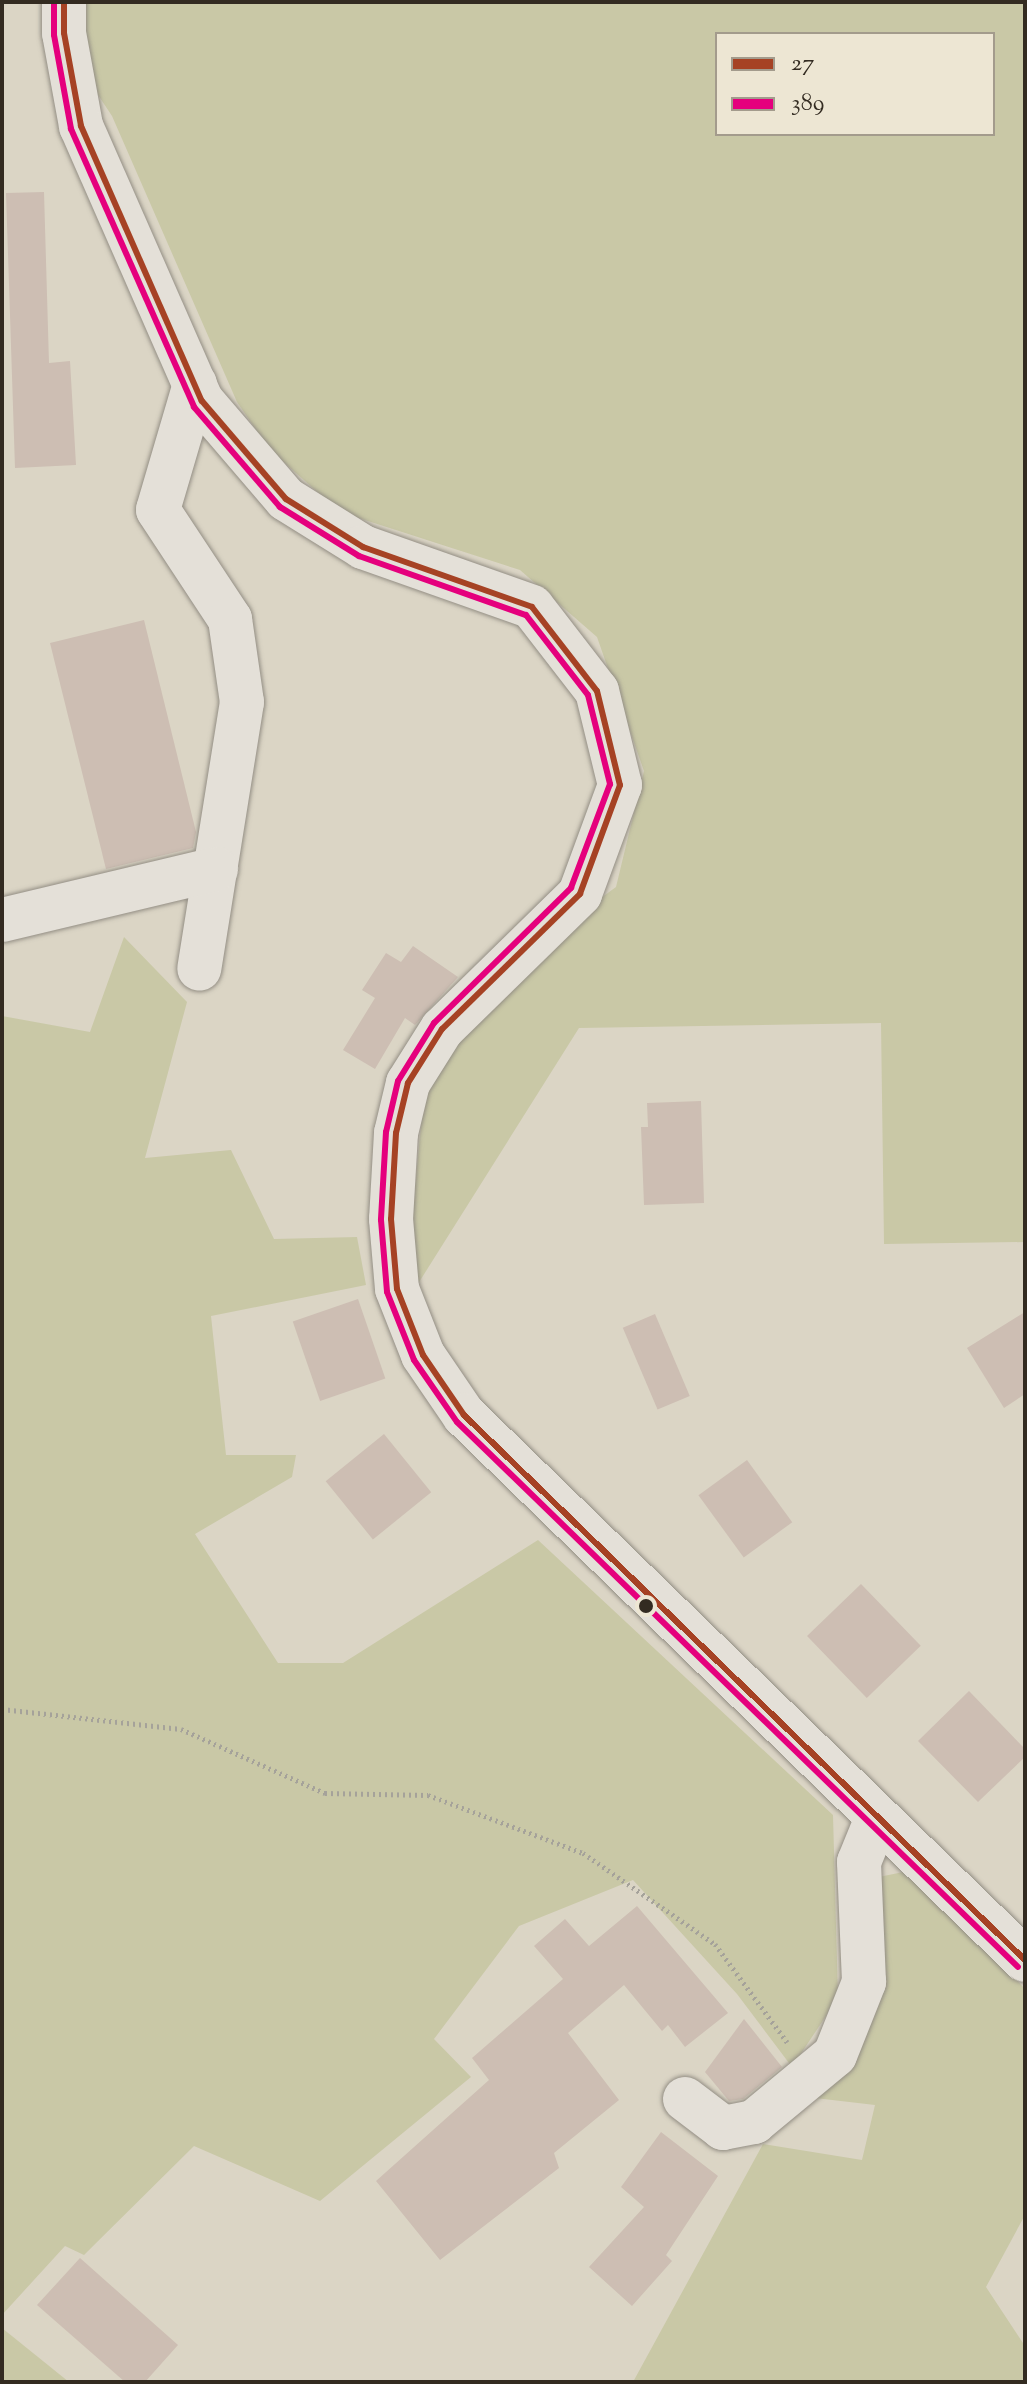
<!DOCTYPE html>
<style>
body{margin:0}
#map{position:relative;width:1027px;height:2384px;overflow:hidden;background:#dbd5c5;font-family:"Sorts Mill Goudy",serif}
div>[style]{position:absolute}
.green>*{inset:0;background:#c9c8a6}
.building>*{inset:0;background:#cdbeb3;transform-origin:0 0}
.path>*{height:5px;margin-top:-2.5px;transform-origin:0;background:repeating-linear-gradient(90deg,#a5a29a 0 2px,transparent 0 6px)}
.roads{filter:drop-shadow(0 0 2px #938e84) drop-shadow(0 0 2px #938e84)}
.minor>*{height:44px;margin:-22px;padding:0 22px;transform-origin:22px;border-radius:22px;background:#e4e0d8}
.bus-1>*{height:6px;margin:-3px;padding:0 3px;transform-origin:3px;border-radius:3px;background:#a64224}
.bus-2>*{height:6px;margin:-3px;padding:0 3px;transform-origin:3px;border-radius:3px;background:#e5007d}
.dots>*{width:22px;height:22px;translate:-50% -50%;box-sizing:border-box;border:4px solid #ede6d3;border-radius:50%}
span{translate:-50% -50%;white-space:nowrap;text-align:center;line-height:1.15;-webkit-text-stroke:6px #ede6d3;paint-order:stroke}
.frame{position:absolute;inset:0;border:4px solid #332b21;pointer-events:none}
.legend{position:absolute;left:715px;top:32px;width:280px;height:104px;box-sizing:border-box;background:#ede6d3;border:2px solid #a39b8c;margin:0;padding:10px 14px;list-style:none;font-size:24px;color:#332b21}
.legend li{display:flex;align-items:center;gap:16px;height:40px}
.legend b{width:40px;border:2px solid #a39b8c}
</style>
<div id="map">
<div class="green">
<div style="clip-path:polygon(evenodd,76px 2px,1025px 2px,1025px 1242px,884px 1244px,881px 1023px,579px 1028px,416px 1287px,408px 1258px,427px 1065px,549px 936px,616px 887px,644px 771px,597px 637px,520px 570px,340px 512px,270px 450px,237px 402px,112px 116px,83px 72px,76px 2px,717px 34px,993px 34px,993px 134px,717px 134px,717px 34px)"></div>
<div style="clip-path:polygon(124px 937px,187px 1002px,145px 1158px,231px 1150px,274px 1239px,357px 1237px,366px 1285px,211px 1316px,226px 1455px,296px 1455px,292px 1477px,195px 1534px,278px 1663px,343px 1663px,538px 1540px,833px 1815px,838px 1998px,792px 2067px,737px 1994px,633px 1880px,519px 1926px,434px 2039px,471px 2077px,320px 2201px,194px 2146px,84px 2255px,65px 2246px,2px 2315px,2px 1016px,90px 1032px)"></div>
<div style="clip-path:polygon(913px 1870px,1025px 1989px,1025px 2215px,986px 2287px,1025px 2346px,1025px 2376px,1021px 2382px,633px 2382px,763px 2144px,862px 2160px,875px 2105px,815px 2098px,874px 1878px)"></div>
<div style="clip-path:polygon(2px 2328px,69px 2382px,2px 2382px)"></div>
</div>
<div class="building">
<div style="clip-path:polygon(44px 192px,49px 363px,70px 361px,76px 465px,15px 468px,6px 193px)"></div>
<div style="clip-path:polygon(144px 620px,196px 832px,193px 848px,106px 869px,50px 643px)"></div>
<div style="clip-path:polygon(413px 946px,458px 977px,415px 1025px,405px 1018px,375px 1069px,343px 1050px,375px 998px,362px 990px,386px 953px,401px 962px)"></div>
<div style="clip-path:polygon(701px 1101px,704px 1203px,644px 1205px,641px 1127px,648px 1127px,647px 1103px)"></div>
<div style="left:358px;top:1299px;width:84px;height:69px;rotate:71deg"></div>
<div style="clip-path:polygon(1025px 1312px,1025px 1394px,1004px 1408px,967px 1348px)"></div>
<div style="left:655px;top:1314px;width:89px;height:35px;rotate:67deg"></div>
<div style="left:384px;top:1434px;width:75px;height:75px;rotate:51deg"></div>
<div style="left:747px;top:1460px;width:77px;height:60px;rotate:54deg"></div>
<div style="left:861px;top:1584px;width:86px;height:75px;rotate:46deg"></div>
<div style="clip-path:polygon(969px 1691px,1025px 1749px,1025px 1757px,978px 1802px,918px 1741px)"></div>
<div style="clip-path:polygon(637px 1906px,728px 2013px,685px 2047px,668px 2025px,662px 2031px,624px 1985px,568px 2033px,619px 2100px,554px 2153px,559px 2168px,440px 2260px,376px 2181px,489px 2080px,472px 2058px,563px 1979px,534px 1946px,565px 1919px,589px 1946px)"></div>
<div style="clip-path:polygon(744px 2019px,782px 2067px,743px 2099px,729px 2101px,705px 2072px)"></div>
<div style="clip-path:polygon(661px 2132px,718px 2176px,666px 2255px,672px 2261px,632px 2306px,589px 2267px,644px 2207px,621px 2187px)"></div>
<div style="clip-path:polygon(80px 2258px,178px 2345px,145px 2382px,125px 2382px,37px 2305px)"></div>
</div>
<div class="path">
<div style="left:2px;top:1709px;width:180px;rotate:6.4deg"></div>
<div style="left:181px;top:1729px;width:158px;rotate:24deg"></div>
<div style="left:325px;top:1793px;width:103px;rotate:1.1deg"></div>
<div style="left:428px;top:1795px;width:165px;rotate:20.5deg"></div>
<div style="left:583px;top:1853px;width:160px;rotate:34.6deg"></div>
<div style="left:715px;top:1944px;width:122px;rotate:53.7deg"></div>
</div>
<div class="roads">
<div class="minor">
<div style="left:64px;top:2px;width:31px;rotate:90deg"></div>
<div style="left:64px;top:33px;width:95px;rotate:79.6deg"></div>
<div style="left:81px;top:126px;width:300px;rotate:66.3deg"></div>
<div style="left:202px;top:401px;width:129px;rotate:49.4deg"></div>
<div style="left:286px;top:499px;width:91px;rotate:31.9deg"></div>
<div style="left:363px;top:547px;width:179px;rotate:19.5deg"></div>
<div style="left:532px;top:607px;width:106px;rotate:52.3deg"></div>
<div style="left:597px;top:691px;width:97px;rotate:76.3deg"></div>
<div style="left:620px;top:785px;width:116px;rotate:110.2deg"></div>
<div style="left:580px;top:894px;width:193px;rotate:135.6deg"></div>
<div style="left:442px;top:1029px;width:64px;rotate:122.2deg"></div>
<div style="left:408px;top:1083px;width:51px;rotate:103.5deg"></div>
<div style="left:396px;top:1133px;width:86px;rotate:93.3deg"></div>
<div style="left:391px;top:1219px;width:70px;rotate:85.1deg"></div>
<div style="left:397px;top:1289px;width:71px;rotate:68.5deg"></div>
<div style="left:423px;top:1355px;width:73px;rotate:55.7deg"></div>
<div style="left:464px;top:1415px;width:782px;rotate:44.17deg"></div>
<div style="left:195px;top:384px;width:131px;rotate:106.4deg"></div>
<div style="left:158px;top:510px;width:131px;rotate:56.6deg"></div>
<div style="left:230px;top:619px;width:84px;rotate:81.8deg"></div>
<div style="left:242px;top:702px;width:270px;rotate:99.1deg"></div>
<div style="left:2px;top:920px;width:220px;rotate:-13.4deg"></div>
<div style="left:685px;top:2099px;width:48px;rotate:37.3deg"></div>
<div style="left:723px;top:2128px;width:32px;rotate:-11deg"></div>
<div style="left:754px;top:2122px;width:105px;rotate:-39.6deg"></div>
<div style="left:835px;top:2055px;width:79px;rotate:-68.3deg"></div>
<div style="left:864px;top:1982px;width:120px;rotate:-92.4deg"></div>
<div style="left:859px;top:1862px;width:48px;rotate:-67.8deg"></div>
</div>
</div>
<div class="bus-1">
<div style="left:64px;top:2px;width:31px;rotate:90deg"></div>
<div style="left:64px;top:33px;width:95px;rotate:79.6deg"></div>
<div style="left:81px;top:126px;width:300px;rotate:66.3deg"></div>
<div style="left:202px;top:401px;width:129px;rotate:49.4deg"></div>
<div style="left:286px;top:499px;width:91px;rotate:31.9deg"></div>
<div style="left:363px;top:547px;width:179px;rotate:19.5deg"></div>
<div style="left:532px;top:607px;width:106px;rotate:52.3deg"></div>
<div style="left:597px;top:691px;width:97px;rotate:76.3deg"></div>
<div style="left:620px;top:785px;width:116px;rotate:110.2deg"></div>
<div style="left:580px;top:894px;width:193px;rotate:135.6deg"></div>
<div style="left:442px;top:1029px;width:64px;rotate:122.2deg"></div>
<div style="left:408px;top:1083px;width:51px;rotate:103.5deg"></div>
<div style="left:396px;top:1133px;width:86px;rotate:93.3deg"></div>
<div style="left:391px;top:1219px;width:70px;rotate:85.1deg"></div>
<div style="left:397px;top:1289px;width:71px;rotate:68.5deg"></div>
<div style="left:423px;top:1355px;width:73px;rotate:55.7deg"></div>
<div style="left:464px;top:1415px;width:782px;rotate:44.17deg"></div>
</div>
<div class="bus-2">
<div style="left:54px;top:2px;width:33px;rotate:90deg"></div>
<div style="left:54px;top:35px;width:96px;rotate:79.7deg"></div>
<div style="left:71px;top:129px;width:304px;rotate:66.1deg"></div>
<div style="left:194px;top:407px;width:132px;rotate:49.3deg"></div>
<div style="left:280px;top:507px;width:93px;rotate:31.8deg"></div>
<div style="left:359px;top:556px;width:177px;rotate:19.5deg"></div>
<div style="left:526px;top:615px;width:101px;rotate:52.2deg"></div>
<div style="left:588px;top:695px;width:92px;rotate:76.1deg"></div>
<div style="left:610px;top:784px;width:111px;rotate:110.6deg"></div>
<div style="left:571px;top:888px;width:192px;rotate:135.4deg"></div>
<div style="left:434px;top:1023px;width:68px;rotate:121.8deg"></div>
<div style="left:398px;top:1081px;width:52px;rotate:103.2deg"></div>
<div style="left:386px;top:1132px;width:88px;rotate:93.3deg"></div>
<div style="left:381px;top:1220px;width:72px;rotate:85.2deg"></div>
<div style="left:387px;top:1292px;width:73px;rotate:68.3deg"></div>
<div style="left:414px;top:1360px;width:75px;rotate:55.3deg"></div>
<div style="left:457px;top:1422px;width:782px;rotate:44.17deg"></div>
</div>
<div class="dots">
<div style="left:646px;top:1606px;background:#332b21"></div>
</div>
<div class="frame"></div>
<ul class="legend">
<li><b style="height:10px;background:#a64224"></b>27</li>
<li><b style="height:10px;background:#e5007d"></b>389</li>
</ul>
</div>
